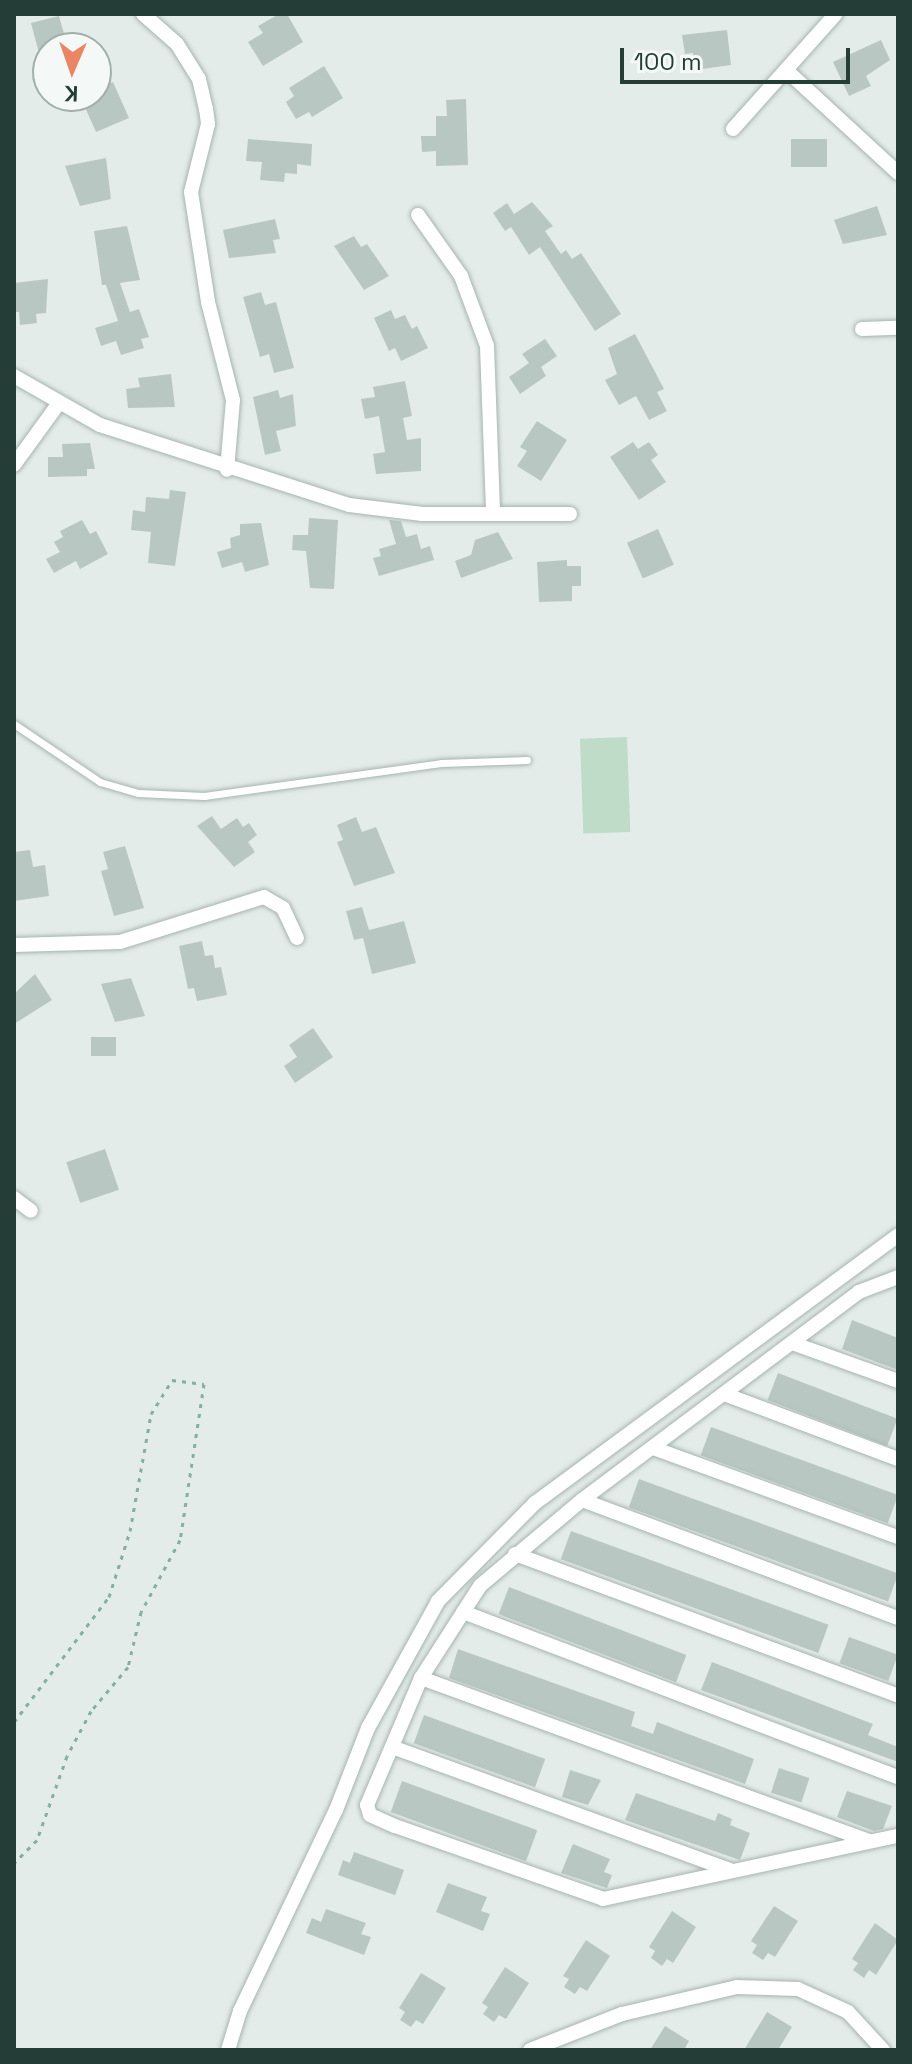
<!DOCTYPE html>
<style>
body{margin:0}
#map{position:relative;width:912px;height:2064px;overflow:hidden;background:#e4ece9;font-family:"Space Grotesk",sans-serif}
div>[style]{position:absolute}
.green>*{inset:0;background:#bedcc7;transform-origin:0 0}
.building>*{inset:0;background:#b9c7c2;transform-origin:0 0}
.path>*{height:3px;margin-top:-1.5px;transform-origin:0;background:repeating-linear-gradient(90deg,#86aea2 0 4px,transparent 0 10px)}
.roads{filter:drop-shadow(0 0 2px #a7b4b0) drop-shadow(0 0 2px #a7b4b0)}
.service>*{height:7px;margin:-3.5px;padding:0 3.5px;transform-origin:3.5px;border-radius:3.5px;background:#fff}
.minor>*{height:14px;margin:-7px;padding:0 7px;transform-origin:7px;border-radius:7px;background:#fff}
span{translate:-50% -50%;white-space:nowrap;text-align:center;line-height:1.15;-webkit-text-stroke:8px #f4f9f7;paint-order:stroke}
.frame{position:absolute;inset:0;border:16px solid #243d37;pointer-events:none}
.north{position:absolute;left:32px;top:32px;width:80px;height:80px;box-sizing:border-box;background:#f4f9f7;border:2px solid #a1aeaa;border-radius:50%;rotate:182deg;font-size:22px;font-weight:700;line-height:32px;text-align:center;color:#243d37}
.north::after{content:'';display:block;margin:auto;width:28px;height:36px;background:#e98765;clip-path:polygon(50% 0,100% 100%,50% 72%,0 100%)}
.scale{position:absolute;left:620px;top:48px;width:230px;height:36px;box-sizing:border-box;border:4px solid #243d37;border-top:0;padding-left:10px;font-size:24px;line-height:28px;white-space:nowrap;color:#243d37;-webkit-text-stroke:6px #f4f9f7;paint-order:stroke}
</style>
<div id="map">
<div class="green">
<div style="left:627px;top:737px;width:95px;height:47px;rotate:88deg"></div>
</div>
<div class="building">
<div style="clip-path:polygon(279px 14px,287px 14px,303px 42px,263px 66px,248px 42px,263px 33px,258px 26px)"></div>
<div style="clip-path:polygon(59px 16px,68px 48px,48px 48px,44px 72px,31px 23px)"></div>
<div style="clip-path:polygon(727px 30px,731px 65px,695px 70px,693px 53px,685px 54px,682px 35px)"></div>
<div style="clip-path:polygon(881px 40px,890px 60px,866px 76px,871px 86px,849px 96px,833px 62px)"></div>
<div style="clip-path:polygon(324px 66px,343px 98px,312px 117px,309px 112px,296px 119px,286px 102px,294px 96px,289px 88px)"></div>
<div style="clip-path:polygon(113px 82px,129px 118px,96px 132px,80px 96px,96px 96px,96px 89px)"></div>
<div style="clip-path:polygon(466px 99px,468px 165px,436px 166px,436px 151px,422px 152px,421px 136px,436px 136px,436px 116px,447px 116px,446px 100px)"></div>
<div style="clip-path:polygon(248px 139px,312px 144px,311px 166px,297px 164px,297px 174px,285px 173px,284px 182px,260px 180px,262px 162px,246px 161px)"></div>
<div style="left:827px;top:139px;width:28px;height:36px;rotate:90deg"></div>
<div style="clip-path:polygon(106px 158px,111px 199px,80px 206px,65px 166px)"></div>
<div style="clip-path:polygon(532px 202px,553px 226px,545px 231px,561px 254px,566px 250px,572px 259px,581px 253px,621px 314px,595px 331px,540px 247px,529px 255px,511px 227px,505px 231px,493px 213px,507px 203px,514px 214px)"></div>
<div style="clip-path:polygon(877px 206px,887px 235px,843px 244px,834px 220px)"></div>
<div style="clip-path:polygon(275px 219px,280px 239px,273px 240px,276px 253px,229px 258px,223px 230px)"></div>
<div style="clip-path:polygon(127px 226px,140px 280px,120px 283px,130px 312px,139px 309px,149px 337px,141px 339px,144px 348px,121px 355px,116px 341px,101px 346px,95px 328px,118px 321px,106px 285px,102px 285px,94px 231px)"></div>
<div style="clip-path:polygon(354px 236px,361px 247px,367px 244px,389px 276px,364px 290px,334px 246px)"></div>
<div style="clip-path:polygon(48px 279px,46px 313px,36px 314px,37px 323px,20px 325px,19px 312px,14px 312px,14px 283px)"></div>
<div style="clip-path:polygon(261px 292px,265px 305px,276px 302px,294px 368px,274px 373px,269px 354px,260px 357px,243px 297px)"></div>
<div style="clip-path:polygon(391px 310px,395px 319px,405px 315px,412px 329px,417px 326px,428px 348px,401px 361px,395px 348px,389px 351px,374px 318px)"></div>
<div style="clip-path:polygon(635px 334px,664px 389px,657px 392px,667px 411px,649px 420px,636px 396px,619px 405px,605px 380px,617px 374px,608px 348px)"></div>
<div style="clip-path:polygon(545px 339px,557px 356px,541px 367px,546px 376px,520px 394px,509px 377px,529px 363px,522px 354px)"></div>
<div style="clip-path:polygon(171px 374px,175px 407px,128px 408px,126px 389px,140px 387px,138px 378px)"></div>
<div style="clip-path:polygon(405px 381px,412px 416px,403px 418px,407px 440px,421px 438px,421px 471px,376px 474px,373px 454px,385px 452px,379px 416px,365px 419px,361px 399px,375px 397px,373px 387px)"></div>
<div style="clip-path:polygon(278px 390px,280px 398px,293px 394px,296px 426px,276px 431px,281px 451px,265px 455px,253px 397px)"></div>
<div style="clip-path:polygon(537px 421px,567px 440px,541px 481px,517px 466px,527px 451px,520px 447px)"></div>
<div style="clip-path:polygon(633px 442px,638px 449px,649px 442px,658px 455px,651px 460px,666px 482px,639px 500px,610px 457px)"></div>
<div style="clip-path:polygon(90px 443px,95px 469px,87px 469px,87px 476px,48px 477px,48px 457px,63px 457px,62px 444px)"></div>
<div style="clip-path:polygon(170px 490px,186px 492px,175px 566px,148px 563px,151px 532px,131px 530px,133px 510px,145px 512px,146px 497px,169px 499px)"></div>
<div style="clip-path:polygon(309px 518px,338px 520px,334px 589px,310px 588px,306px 551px,292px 550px,293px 535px,308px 535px)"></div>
<div style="clip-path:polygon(82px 520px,90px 534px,96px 531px,108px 554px,80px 569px,76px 561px,54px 573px,46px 559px,60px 552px,54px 542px,63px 537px,60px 531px)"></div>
<div style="clip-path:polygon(389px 520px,401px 521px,406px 537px,417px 534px,421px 549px,430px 546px,434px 560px,379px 576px,373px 558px,381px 556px,379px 549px,396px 544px)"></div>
<div style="clip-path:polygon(261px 523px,269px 565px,245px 572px,242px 562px,222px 568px,217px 552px,231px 548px,230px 538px,240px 535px,240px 524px)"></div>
<div style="left:658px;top:529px;width:39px;height:34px;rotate:66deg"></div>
<div style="clip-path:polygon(498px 532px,513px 559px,461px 578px,455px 561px,471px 555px,475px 540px)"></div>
<div style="clip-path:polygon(567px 560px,567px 566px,581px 566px,581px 586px,572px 586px,572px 601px,539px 602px,537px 562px)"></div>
<div style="clip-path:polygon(212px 816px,221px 829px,237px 818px,243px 827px,249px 823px,257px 835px,248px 842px,255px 852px,234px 867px,197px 826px)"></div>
<div style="clip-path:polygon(356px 817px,362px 832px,376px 827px,395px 873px,354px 886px,337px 842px,343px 840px,337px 825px)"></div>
<div style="clip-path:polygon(125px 846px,144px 908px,114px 916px,101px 871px,108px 869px,103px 852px)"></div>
<div style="clip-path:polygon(30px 850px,33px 867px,45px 865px,49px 896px,14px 901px,14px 852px)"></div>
<div style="clip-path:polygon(362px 907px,369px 930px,404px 921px,416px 963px,372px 974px,363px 938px,354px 940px,346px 911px)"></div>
<div style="clip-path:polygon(202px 941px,205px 956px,213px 955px,215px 968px,221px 967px,227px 995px,197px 1001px,194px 988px,188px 989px,179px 946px)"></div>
<div style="clip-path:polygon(35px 974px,52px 1000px,14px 1024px,14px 994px)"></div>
<div style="clip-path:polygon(131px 978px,145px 1016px,115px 1022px,101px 984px)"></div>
<div style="clip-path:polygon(313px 1028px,333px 1057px,295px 1083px,284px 1066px,297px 1057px,289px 1045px)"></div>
<div style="left:116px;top:1037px;width:19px;height:25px;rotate:90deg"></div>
<div style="left:105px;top:1149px;width:43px;height:41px;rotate:71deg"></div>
<div style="clip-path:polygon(852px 1320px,898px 1338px,898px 1370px,842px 1349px)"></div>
<div style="left:778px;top:1373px;width:128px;height:29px;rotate:21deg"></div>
<div style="left:711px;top:1427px;width:199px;height:30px;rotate:20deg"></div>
<div style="left:639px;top:1479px;width:276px;height:30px;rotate:20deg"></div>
<div style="left:571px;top:1531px;width:274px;height:30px;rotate:20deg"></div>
<div style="left:509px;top:1587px;width:190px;height:29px;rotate:21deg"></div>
<div style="left:849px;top:1637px;width:52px;height:28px;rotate:20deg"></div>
<div style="clip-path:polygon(458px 1649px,635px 1712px,631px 1726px,653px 1734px,657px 1722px,754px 1759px,745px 1784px,449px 1678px)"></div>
<div style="clip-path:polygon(712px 1662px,873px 1724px,868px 1735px,898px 1747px,898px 1762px,701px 1690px)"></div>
<div style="left:424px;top:1715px;width:129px;height:30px;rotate:20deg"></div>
<div style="left:779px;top:1768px;width:32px;height:26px;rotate:18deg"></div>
<div style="clip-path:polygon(570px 1770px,601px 1780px,588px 1805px,562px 1797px)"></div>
<div style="left:402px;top:1781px;width:144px;height:33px;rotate:20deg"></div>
<div style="clip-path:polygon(847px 1791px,892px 1806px,883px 1829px,874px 1831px,837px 1817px)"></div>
<div style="clip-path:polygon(636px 1793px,715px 1821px,718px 1813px,732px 1819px,730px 1825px,750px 1833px,740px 1860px,625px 1820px)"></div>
<div style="clip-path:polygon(573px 1844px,610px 1859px,604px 1872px,612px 1875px,607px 1888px,561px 1873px)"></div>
<div style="clip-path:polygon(354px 1852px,404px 1870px,395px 1895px,338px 1875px,343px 1860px,350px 1863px)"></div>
<div style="clip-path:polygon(448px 1883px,487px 1897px,481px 1911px,490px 1914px,483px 1931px,436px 1912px)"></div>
<div style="clip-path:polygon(774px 1906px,798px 1921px,775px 1957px,768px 1953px,763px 1960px,752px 1953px,757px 1945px,751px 1941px)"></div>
<div style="clip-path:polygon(326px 1909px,366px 1923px,361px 1934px,371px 1937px,364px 1955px,306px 1933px,312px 1918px,321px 1922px)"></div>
<div style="clip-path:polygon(672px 1911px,696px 1927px,673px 1963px,667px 1959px,662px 1966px,651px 1958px,655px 1951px,649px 1947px)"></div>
<div style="clip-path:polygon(875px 1923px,898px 1940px,876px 1975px,869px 1970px,864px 1978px,853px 1970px,858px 1963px,852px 1959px)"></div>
<div style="clip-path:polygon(586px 1940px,610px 1956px,587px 1991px,580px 1987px,575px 1994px,564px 1987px,569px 1979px,563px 1976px)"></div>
<div style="clip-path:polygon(505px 1967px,529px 1983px,506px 2019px,499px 2015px,494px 2022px,483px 2014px,488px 2007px,482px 2003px)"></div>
<div style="clip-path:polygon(421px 1973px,446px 1988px,423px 2024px,416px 2020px,411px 2027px,400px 2020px,405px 2012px,399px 2008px)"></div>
<div style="clip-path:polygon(767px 2012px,792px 2027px,778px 2050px,744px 2050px)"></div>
<div style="clip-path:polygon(665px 2026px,689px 2041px,684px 2050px,650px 2050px)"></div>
</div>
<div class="path">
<div style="left:14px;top:1722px;width:157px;rotate:-52.8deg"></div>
<div style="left:109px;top:1597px;width:69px;rotate:-72.3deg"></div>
<div style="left:130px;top:1531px;width:119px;rotate:-79.8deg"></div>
<div style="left:151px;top:1414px;width:40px;rotate:-58deg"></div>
<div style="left:172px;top:1380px;width:32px;rotate:7deg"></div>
<div style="left:204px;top:1384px;width:158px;rotate:98.7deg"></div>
<div style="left:180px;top:1540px;width:82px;rotate:118.4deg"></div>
<div style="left:141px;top:1612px;width:57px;rotate:103.3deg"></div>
<div style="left:128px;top:1667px;width:57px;rotate:130.1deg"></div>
<div style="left:91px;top:1711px;width:51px;rotate:118.1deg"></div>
<div style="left:67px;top:1756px;width:89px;rotate:109.7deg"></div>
<div style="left:37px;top:1840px;width:33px;rotate:135deg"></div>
</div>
<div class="roads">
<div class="service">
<div style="left:14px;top:724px;width:104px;rotate:34deg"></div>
<div style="left:100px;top:782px;width:40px;rotate:16deg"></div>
<div style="left:138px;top:793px;width:66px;rotate:2.6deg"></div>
<div style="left:204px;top:796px;width:239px;rotate:-7.9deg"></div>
<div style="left:441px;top:763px;width:86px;rotate:-2deg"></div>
</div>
<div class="minor">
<div style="left:143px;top:14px;width:45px;rotate:41.4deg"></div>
<div style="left:177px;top:44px;width:41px;rotate:57.8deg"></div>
<div style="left:199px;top:79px;width:31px;rotate:77deg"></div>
<div style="left:206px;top:109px;width:15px;rotate:82deg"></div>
<div style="left:208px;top:124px;width:70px;rotate:104deg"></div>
<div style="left:191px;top:192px;width:111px;rotate:81.2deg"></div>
<div style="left:208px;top:302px;width:101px;rotate:75.7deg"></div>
<div style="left:233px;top:400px;width:70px;rotate:94.9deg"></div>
<div style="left:786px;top:70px;width:152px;rotate:42.6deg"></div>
<div style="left:733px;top:129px;width:154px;rotate:-48.2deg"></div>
<div style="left:418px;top:215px;width:75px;rotate:54.8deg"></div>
<div style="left:461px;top:276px;width:75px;rotate:69.6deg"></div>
<div style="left:487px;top:346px;width:167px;rotate:87.9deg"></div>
<div style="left:862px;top:329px;width:36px;rotate:-2deg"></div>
<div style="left:14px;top:376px;width:99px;rotate:29.7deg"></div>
<div style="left:100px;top:425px;width:262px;rotate:17.8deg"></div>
<div style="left:349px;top:505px;width:74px;rotate:7deg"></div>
<div style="left:422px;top:514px;width:148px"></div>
<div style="left:14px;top:465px;width:77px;rotate:-54deg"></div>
<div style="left:14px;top:945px;width:106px;rotate:-1.6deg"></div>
<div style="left:120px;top:942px;width:151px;rotate:-17.4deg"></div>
<div style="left:264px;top:897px;width:22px;rotate:30deg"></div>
<div style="left:283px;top:908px;width:33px;rotate:65deg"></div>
<div style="left:14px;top:1198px;width:21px;rotate:37deg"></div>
<div style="left:898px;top:1277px;width:42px;rotate:159deg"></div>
<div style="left:859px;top:1292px;width:346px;rotate:143.1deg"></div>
<div style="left:582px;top:1500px;width:133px;rotate:139.9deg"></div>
<div style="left:480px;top:1586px;width:109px;rotate:122.7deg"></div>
<div style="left:421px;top:1678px;width:138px;rotate:113deg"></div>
<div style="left:367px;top:1805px;width:10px;rotate:73deg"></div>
<div style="left:370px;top:1815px;width:27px;rotate:24deg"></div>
<div style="left:395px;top:1826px;width:220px;rotate:19.3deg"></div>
<div style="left:603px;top:1899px;width:302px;rotate:-12.1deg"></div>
<div style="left:792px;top:1343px;width:113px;rotate:19.7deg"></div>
<div style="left:724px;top:1394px;width:186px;rotate:20.5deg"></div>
<div style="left:653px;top:1448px;width:261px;rotate:20deg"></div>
<div style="left:582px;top:1500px;width:337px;rotate:20.5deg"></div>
<div style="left:515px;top:1554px;width:408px;rotate:20.3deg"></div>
<div style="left:463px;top:1612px;width:465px;rotate:20.8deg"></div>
<div style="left:421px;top:1678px;width:477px;rotate:20deg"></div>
<div style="left:392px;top:1747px;width:362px;rotate:20deg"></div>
<div style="left:228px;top:2050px;width:41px;rotate:-72.9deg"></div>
<div style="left:240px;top:2011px;width:223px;rotate:-64.5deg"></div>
<div style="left:336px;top:1810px;width:88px;rotate:-68.7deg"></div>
<div style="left:368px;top:1728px;width:145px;rotate:-61.1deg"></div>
<div style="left:438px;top:1601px;width:138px;rotate:-45.3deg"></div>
<div style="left:535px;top:1503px;width:451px;rotate:-36.4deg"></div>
<div style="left:530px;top:2050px;width:99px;rotate:-21.4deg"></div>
<div style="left:622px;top:2014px;width:118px;rotate:-13.2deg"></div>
<div style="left:737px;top:1987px;width:61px;rotate:1.9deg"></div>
<div style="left:798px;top:1989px;width:55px;rotate:24.7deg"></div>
<div style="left:848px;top:2012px;width:52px;rotate:47.4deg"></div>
</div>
</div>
<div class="frame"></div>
<div class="north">K</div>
<div class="scale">100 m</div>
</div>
